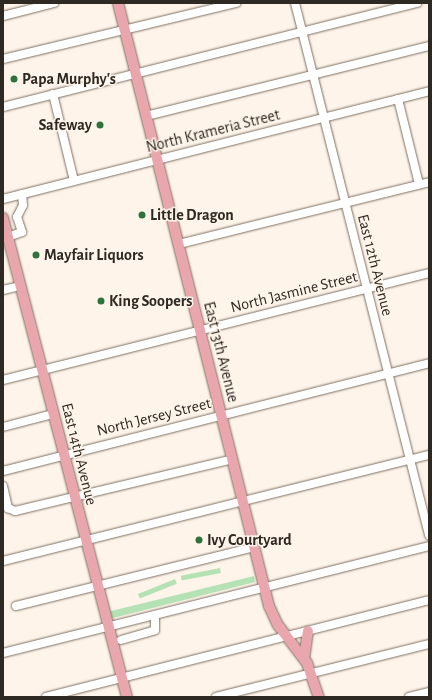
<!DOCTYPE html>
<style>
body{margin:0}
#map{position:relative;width:432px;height:700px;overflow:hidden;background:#fef4ea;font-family:"Alegreya Sans",sans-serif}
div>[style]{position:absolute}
.green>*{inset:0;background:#b4e2b4;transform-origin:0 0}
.roads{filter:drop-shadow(0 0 1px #7e7061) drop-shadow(0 0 1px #7e7061)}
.minor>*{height:8px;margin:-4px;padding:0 4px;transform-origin:4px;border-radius:4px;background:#fff}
.major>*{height:10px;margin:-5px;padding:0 5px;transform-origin:5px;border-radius:5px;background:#e9a6ad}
.dots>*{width:11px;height:11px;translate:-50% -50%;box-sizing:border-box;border:2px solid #fef4ea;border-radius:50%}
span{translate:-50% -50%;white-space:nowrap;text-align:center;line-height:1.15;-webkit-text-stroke:3px #fef4ea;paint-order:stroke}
.poi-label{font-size:16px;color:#2f2923;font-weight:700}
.left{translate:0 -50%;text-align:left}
.right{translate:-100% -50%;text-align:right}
.street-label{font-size:16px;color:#2f2923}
.frame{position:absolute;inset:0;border:4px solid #2f2923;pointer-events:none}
</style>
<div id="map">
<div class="green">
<div style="left:220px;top:568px;width:5px;height:40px;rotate:79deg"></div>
<div style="clip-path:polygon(254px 576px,255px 582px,109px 619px,107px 612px)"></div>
<div style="left:175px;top:579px;width:5px;height:40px;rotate:68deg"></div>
</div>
<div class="roads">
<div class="minor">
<div style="left:295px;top:3px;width:549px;rotate:75.86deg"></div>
<div style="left:3px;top:16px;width:53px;rotate:-14.3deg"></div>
<div style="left:3px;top:59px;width:240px;rotate:-13.5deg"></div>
<div style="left:53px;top:94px;width:89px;rotate:76.4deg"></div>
<div style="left:398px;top:99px;width:88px;rotate:76.1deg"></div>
<div style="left:3px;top:107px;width:427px;rotate:-14.1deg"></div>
<div style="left:146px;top:116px;width:292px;rotate:-13.9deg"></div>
<div style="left:3px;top:199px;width:439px;rotate:-14.2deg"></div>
<div style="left:8px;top:237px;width:15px;rotate:-20deg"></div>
<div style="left:22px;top:232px;width:16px;rotate:-108deg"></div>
<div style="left:17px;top:217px;width:13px;rotate:-63deg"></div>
<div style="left:23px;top:205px;width:11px;rotate:-95deg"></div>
<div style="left:179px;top:244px;width:258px;rotate:-13.9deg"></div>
<div style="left:3px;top:290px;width:17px;rotate:-13deg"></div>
<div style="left:3px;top:380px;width:439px;rotate:-14.1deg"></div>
<div style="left:3px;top:427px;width:52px;rotate:-14.6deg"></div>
<div style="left:3px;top:471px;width:439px;rotate:-14.2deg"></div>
<div style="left:3px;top:486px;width:23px;rotate:77deg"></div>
<div style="left:8px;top:508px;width:8px;rotate:23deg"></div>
<div style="left:15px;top:511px;width:224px;rotate:-13.4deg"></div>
<div style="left:3px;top:561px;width:439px;rotate:-14deg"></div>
<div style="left:16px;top:606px;width:245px;rotate:-13.9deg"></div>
<div style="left:121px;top:640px;width:35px;rotate:-16deg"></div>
<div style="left:155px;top:630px;width:15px;rotate:-90deg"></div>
<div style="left:3px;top:653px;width:439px;rotate:-14.1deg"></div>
<div style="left:46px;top:697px;width:395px;rotate:-14.2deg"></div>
<div style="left:216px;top:697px;width:219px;rotate:-14deg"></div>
<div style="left:409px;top:697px;width:21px;rotate:-14deg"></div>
</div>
<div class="major">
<div style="left:118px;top:3px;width:622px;rotate:75.94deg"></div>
<div style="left:269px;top:606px;width:21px;rotate:65deg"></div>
<div style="left:278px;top:625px;width:48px;rotate:52.7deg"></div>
<div style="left:307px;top:663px;width:36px;rotate:71deg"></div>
<div style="left:3px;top:218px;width:495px;rotate:75.5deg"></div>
<div style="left:304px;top:659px;width:28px;rotate:-82deg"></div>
</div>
</div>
<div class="dots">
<div style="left:14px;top:79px;background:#2e723d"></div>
<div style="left:100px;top:125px;background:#2e723d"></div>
<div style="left:142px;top:215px;background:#2e723d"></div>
<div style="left:36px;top:255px;background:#2e723d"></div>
<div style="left:101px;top:301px;background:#2e723d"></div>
<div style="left:199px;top:540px;background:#2e723d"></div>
</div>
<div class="poi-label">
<span class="left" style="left:22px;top:79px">Papa Murphy's</span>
<span class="right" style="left:92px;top:125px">Safeway</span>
<span class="left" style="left:150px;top:215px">Little Dragon</span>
<span class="left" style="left:44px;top:255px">Mayfair Liquors</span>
<span class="left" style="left:109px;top:301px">King Soopers</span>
<span class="left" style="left:207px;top:540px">Ivy Courtyard</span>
</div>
<div class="street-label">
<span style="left:213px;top:131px;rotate:-14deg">North Krameria Street</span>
<span style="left:375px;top:265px;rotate:76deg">East 12th Avenue</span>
<span style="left:294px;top:292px;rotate:-14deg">North Jasmine Street</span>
<span style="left:221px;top:352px;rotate:76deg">East 13th Avenue</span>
<span style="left:154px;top:417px;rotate:-14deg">North Jersey Street</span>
<span style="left:79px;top:454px;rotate:76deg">East 14th Avenue</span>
</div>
<div class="frame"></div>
</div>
